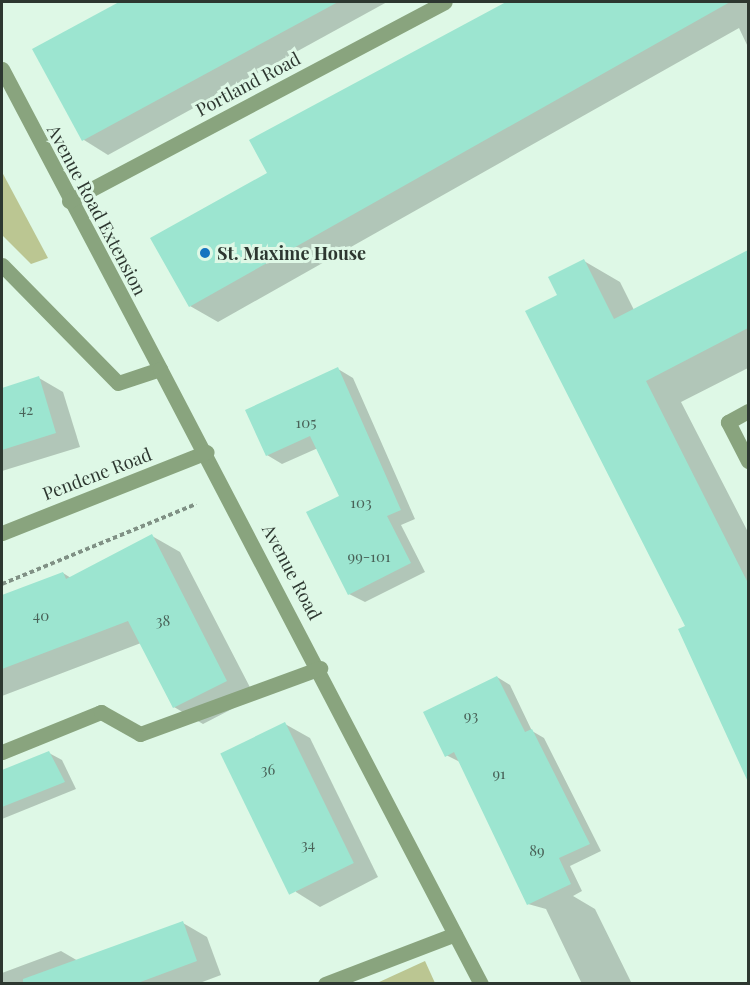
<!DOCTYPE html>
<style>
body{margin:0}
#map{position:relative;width:750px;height:985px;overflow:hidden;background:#def8e6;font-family:"Playfair Display",serif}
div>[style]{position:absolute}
.green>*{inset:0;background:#bbc692}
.shadow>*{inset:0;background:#0003}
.building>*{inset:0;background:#9ce5d0;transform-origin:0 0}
.path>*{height:4px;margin-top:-2px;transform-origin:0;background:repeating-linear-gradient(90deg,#809185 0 4.5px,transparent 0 7.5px)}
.minor>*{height:15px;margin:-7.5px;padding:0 7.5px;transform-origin:7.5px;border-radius:7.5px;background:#89a47e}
.dots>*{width:16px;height:16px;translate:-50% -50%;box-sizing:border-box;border:3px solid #def8e6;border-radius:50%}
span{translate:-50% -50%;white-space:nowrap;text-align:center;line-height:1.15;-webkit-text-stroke:6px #def8e6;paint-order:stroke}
.number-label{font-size:15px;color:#496258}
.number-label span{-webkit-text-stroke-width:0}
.street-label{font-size:18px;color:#2d3730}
.poi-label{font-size:18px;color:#2d3730;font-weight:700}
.left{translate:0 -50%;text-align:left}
.frame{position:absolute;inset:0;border:3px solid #2d3730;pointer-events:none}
</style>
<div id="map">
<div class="green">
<div style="clip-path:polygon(2px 172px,48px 258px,31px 264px,2px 235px)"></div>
<div style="clip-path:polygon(425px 961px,435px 983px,377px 983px)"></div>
</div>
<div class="shadow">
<div style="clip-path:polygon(122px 2px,387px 2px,108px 155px,84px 140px,34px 50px)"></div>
<div style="clip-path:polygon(509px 2px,748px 2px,748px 47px,739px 28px,218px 322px,190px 306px,269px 173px,251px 141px)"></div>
<div style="clip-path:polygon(748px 251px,748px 368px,681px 402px,748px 532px,748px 764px,739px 759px,559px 295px,584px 261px,620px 282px,634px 310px)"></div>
<div style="clip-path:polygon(338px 369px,353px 378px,415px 519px,401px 525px,425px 572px,365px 602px,349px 594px,341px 496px,318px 448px,282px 464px,267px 455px)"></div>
<div style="clip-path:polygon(39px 378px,63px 392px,80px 447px,2px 471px,2px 389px)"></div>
<div style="clip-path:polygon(152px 536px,180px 552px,255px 697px,203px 724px,174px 707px,141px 643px,2px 696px,2px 596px,63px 573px,71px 578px)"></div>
<div style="clip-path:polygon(497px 677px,510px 685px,532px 731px,544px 738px,601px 851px,570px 866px,582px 891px,573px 896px,595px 909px,632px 984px,582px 984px,546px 909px,528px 904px,460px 762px,446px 755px)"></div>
<div style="clip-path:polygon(285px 724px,310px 738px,378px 877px,320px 907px,296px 892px)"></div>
<div style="clip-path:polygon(49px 753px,62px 760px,76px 789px,2px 819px,2px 772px)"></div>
<div style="clip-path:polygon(183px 923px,207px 937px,221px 975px,197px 984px,96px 984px)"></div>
<div style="clip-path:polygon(61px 951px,85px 965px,92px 984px,2px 984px,2px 973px)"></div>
</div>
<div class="building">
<div style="clip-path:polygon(119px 2px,338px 2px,82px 141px,32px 49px)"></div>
<div style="clip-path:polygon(506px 2px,730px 2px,189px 307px,150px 238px,267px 173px,249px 140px)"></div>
<div style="clip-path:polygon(748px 250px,748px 328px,646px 381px,748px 583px,748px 782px,678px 629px,685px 626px,525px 311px,557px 295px,548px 277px,584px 259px,614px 319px)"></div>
<div style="clip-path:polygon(338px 367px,401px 510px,387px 516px,411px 563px,348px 595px,306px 512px,339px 496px,310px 436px,266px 456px,245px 410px)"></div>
<div style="clip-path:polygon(39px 376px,56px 433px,2px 450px,2px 388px)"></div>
<div style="clip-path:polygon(152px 534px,227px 681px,173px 708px,128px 621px,2px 669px,2px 595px,63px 572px,66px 579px)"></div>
<div style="clip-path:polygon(497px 676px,525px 732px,532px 729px,590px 844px,559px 858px,571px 884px,527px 905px,454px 752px,445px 757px,423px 712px)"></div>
<div style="left:285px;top:722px;width:157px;height:72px;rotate:64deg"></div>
<div style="clip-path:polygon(49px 751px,65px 782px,2px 807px,2px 770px)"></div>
<div style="clip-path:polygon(183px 921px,197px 961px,135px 984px,23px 984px,23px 979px)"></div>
</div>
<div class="path">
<div style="left:2px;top:584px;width:210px;rotate:-22.4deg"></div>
</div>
<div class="minor">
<div style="left:2px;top:69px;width:339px;rotate:62.2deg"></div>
<div style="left:69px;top:201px;width:425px;rotate:-27.9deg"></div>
<div style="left:2px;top:265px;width:165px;rotate:45.5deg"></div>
<div style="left:118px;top:383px;width:44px;rotate:-18.4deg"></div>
<div style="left:160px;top:369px;width:694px;rotate:62.44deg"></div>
<div style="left:748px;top:411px;width:23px;rotate:151deg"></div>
<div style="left:728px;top:422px;width:44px;rotate:62.9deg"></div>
<div style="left:2px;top:533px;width:220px;rotate:-21.6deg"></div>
<div style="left:2px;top:752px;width:107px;rotate:-22deg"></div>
<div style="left:101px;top:712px;width:45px;rotate:29.4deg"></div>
<div style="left:140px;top:734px;width:192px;rotate:-20.1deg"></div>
<div style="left:325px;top:984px;width:139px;rotate:-21deg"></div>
</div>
<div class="dots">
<div style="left:205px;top:253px;background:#1474c0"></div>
</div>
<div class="number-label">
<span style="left:26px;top:410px">42</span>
<span style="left:306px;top:423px">105</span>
<span style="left:361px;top:503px">103</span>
<span style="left:369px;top:557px">99-101</span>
<span style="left:41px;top:616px">40</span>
<span style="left:163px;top:621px">38</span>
<span style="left:471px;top:716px">93</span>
<span style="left:268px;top:770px">36</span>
<span style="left:499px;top:774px">91</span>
<span style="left:308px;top:845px">34</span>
<span style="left:537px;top:851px">89</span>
</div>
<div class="street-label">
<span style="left:248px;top:84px;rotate:-28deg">Portland Road</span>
<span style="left:97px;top:210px;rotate:62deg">Avenue Road Extension</span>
<span style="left:97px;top:474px;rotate:-21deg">Pendene Road</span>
<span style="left:292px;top:572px;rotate:62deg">Avenue Road</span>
</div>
<div class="poi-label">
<span class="left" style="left:217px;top:253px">St. Maxime House</span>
</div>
<div class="frame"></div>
</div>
